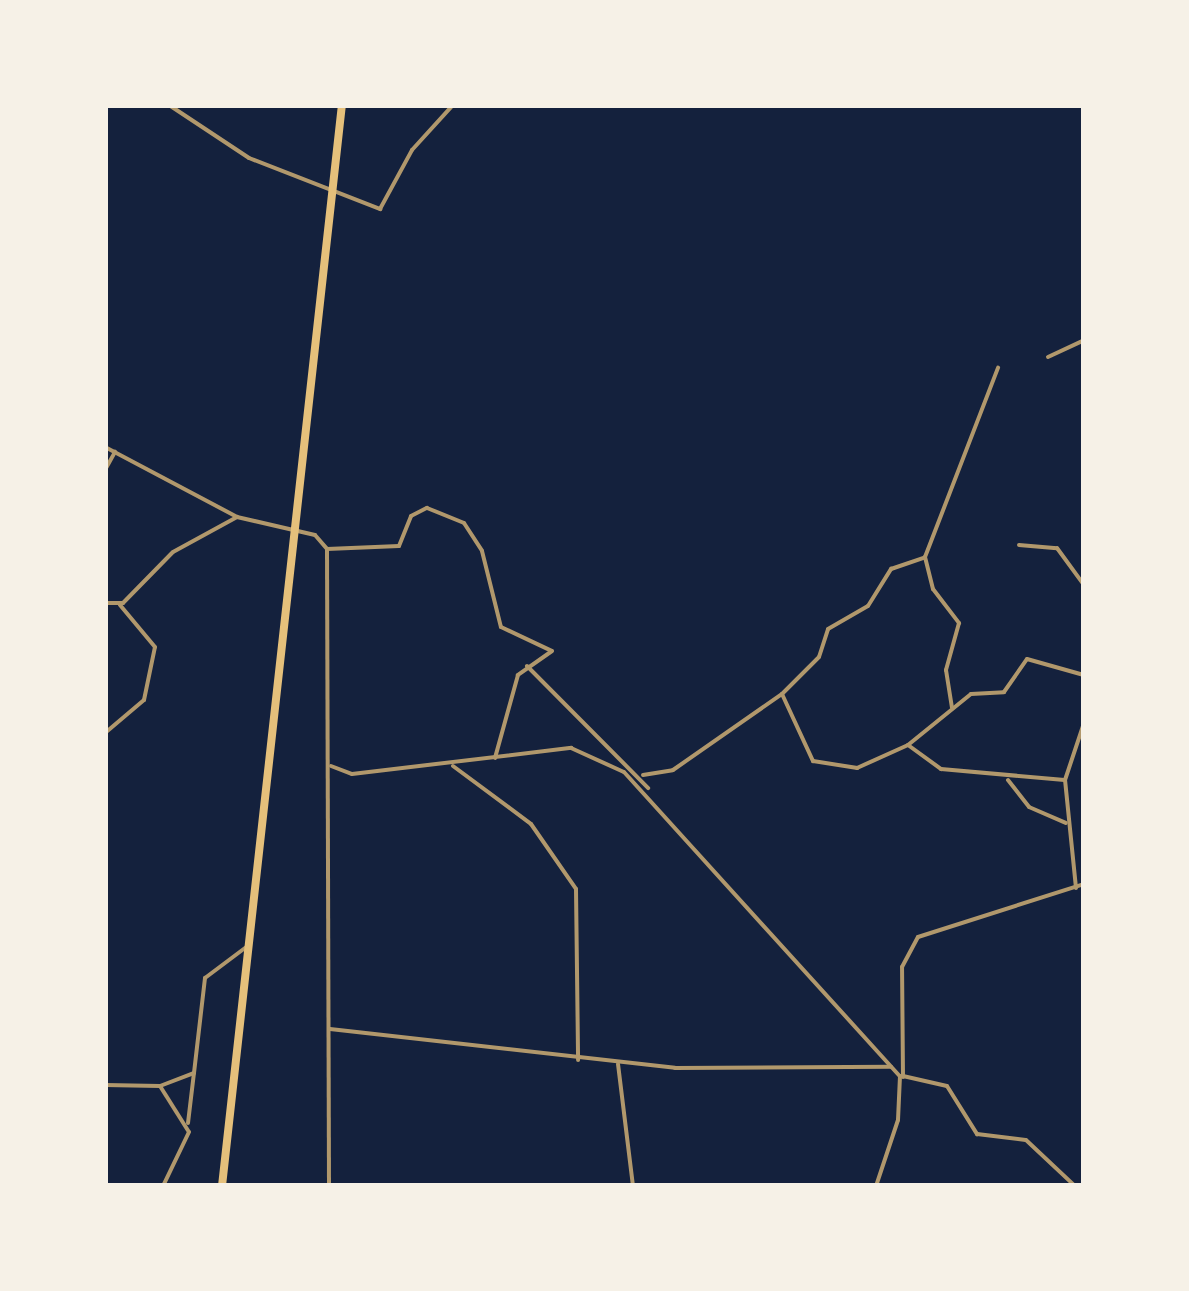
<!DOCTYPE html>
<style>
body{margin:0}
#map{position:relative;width:1189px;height:1291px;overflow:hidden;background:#14213d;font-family:"IBM Plex Serif",serif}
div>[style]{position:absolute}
.minor>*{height:4px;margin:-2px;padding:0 2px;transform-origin:2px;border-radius:2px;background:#b1986c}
.trunk>*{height:8px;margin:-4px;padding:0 4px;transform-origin:4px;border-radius:4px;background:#e5c07b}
span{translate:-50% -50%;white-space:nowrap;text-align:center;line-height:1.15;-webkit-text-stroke:10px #f6f1e7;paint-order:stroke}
.frame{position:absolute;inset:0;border:108px solid #f6f1e7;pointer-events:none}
</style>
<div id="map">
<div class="minor">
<div style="left:169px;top:105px;width:96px;rotate:33.5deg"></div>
<div style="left:249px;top:158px;width:141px;rotate:21.3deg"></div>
<div style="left:380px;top:209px;width:67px;rotate:-61.5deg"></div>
<div style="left:412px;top:150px;width:61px;rotate:-47.7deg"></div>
<div style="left:1048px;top:357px;width:40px;rotate:-25deg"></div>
<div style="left:105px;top:447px;width:149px;rotate:27.9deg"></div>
<div style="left:237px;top:517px;width:80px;rotate:13deg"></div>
<div style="left:315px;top:535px;width:18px;rotate:49deg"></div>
<div style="left:327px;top:549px;width:637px;rotate:89.82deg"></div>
<div style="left:105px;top:470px;width:21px;rotate:-61deg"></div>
<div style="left:1019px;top:545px;width:38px;rotate:5deg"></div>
<div style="left:1057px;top:548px;width:46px;rotate:53.9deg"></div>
<div style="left:327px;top:549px;width:72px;rotate:-2.4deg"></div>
<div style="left:399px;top:546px;width:32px;rotate:-68deg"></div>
<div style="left:411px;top:516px;width:18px;rotate:-27deg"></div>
<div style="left:427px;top:508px;width:40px;rotate:22deg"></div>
<div style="left:464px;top:523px;width:33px;rotate:57deg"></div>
<div style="left:482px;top:551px;width:78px;rotate:76deg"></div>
<div style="left:501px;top:627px;width:56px;rotate:25.2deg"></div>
<div style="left:552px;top:651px;width:42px;rotate:144.8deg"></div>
<div style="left:518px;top:675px;width:86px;rotate:105.5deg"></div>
<div style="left:925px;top:557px;width:33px;rotate:76deg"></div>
<div style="left:933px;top:589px;width:43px;rotate:52.6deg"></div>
<div style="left:959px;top:623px;width:49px;rotate:105.5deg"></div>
<div style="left:946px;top:670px;width:38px;rotate:81deg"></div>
<div style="left:105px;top:603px;width:18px"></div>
<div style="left:123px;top:603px;width:71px;rotate:-45.6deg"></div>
<div style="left:173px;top:552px;width:73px;rotate:-28.7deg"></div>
<div style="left:527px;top:666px;width:172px;rotate:45.2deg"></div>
<div style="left:782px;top:694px;width:74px;rotate:65.2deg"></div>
<div style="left:813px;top:761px;width:45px;rotate:9deg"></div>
<div style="left:857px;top:768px;width:56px;rotate:-24.3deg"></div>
<div style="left:908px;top:745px;width:41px;rotate:36deg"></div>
<div style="left:941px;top:769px;width:124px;rotate:5.1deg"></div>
<div style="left:105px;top:733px;width:51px;rotate:-40.2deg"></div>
<div style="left:144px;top:700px;width:54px;rotate:-78.3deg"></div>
<div style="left:155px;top:647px;width:55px;rotate:-129.8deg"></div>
<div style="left:908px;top:745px;width:81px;rotate:-39deg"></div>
<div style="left:971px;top:694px;width:33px;rotate:-3deg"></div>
<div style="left:1004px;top:692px;width:40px;rotate:-55.1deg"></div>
<div style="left:1027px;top:659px;width:59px;rotate:15.7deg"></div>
<div style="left:331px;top:766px;width:22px;rotate:21deg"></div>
<div style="left:352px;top:774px;width:221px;rotate:-6.8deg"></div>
<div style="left:571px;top:748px;width:58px;rotate:24.4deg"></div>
<div style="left:624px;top:772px;width:411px;rotate:47.8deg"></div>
<div style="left:900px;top:1076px;width:44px;rotate:92.6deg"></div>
<div style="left:898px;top:1120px;width:70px;rotate:108.4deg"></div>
<div style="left:453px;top:766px;width:97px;rotate:36.6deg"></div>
<div style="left:531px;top:824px;width:79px;rotate:55.3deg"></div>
<div style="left:576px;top:889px;width:171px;rotate:89.3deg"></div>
<div style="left:643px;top:775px;width:30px;rotate:-9deg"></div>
<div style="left:673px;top:770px;width:133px;rotate:-34.9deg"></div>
<div style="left:782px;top:694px;width:52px;rotate:-45deg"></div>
<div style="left:819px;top:657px;width:29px;rotate:-72deg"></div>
<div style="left:828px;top:629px;width:46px;rotate:-29.9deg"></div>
<div style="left:868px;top:606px;width:44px;rotate:-58.1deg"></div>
<div style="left:891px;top:569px;width:36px;rotate:-19deg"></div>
<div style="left:925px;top:557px;width:203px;rotate:-68.9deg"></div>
<div style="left:1008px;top:780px;width:34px;rotate:52deg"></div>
<div style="left:1029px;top:807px;width:40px;rotate:23.4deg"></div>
<div style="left:1076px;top:888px;width:109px;rotate:-95.8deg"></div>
<div style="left:1065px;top:780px;width:60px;rotate:-71.6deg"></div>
<div style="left:330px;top:1029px;width:347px;rotate:6.4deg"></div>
<div style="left:675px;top:1068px;width:216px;rotate:-0.3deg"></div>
<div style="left:618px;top:1064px;width:123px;rotate:83deg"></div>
<div style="left:903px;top:1076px;width:45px;rotate:12.8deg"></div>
<div style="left:947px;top:1086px;width:57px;rotate:58deg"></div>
<div style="left:977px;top:1134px;width:49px;rotate:7deg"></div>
<div style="left:1026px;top:1140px;width:67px;rotate:43.2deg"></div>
<div style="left:903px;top:1077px;width:110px;rotate:-90.5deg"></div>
<div style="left:902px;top:967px;width:34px;rotate:-62deg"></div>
<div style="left:918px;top:937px;width:174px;rotate:-17.7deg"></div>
<div style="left:105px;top:1085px;width:55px;rotate:1deg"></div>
<div style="left:160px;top:1086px;width:36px;rotate:-21deg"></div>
<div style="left:194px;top:1073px;width:96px;rotate:-83.4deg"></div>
<div style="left:205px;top:978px;width:55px;rotate:-36.9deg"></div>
<div style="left:160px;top:1086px;width:54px;rotate:57.8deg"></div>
<div style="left:189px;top:1132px;width:60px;rotate:115.7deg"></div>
<div style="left:188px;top:1123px;width:50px;rotate:-83.2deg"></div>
</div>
<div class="trunk">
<div style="left:222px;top:1186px;width:1088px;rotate:-83.67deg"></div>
</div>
<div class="frame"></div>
</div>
